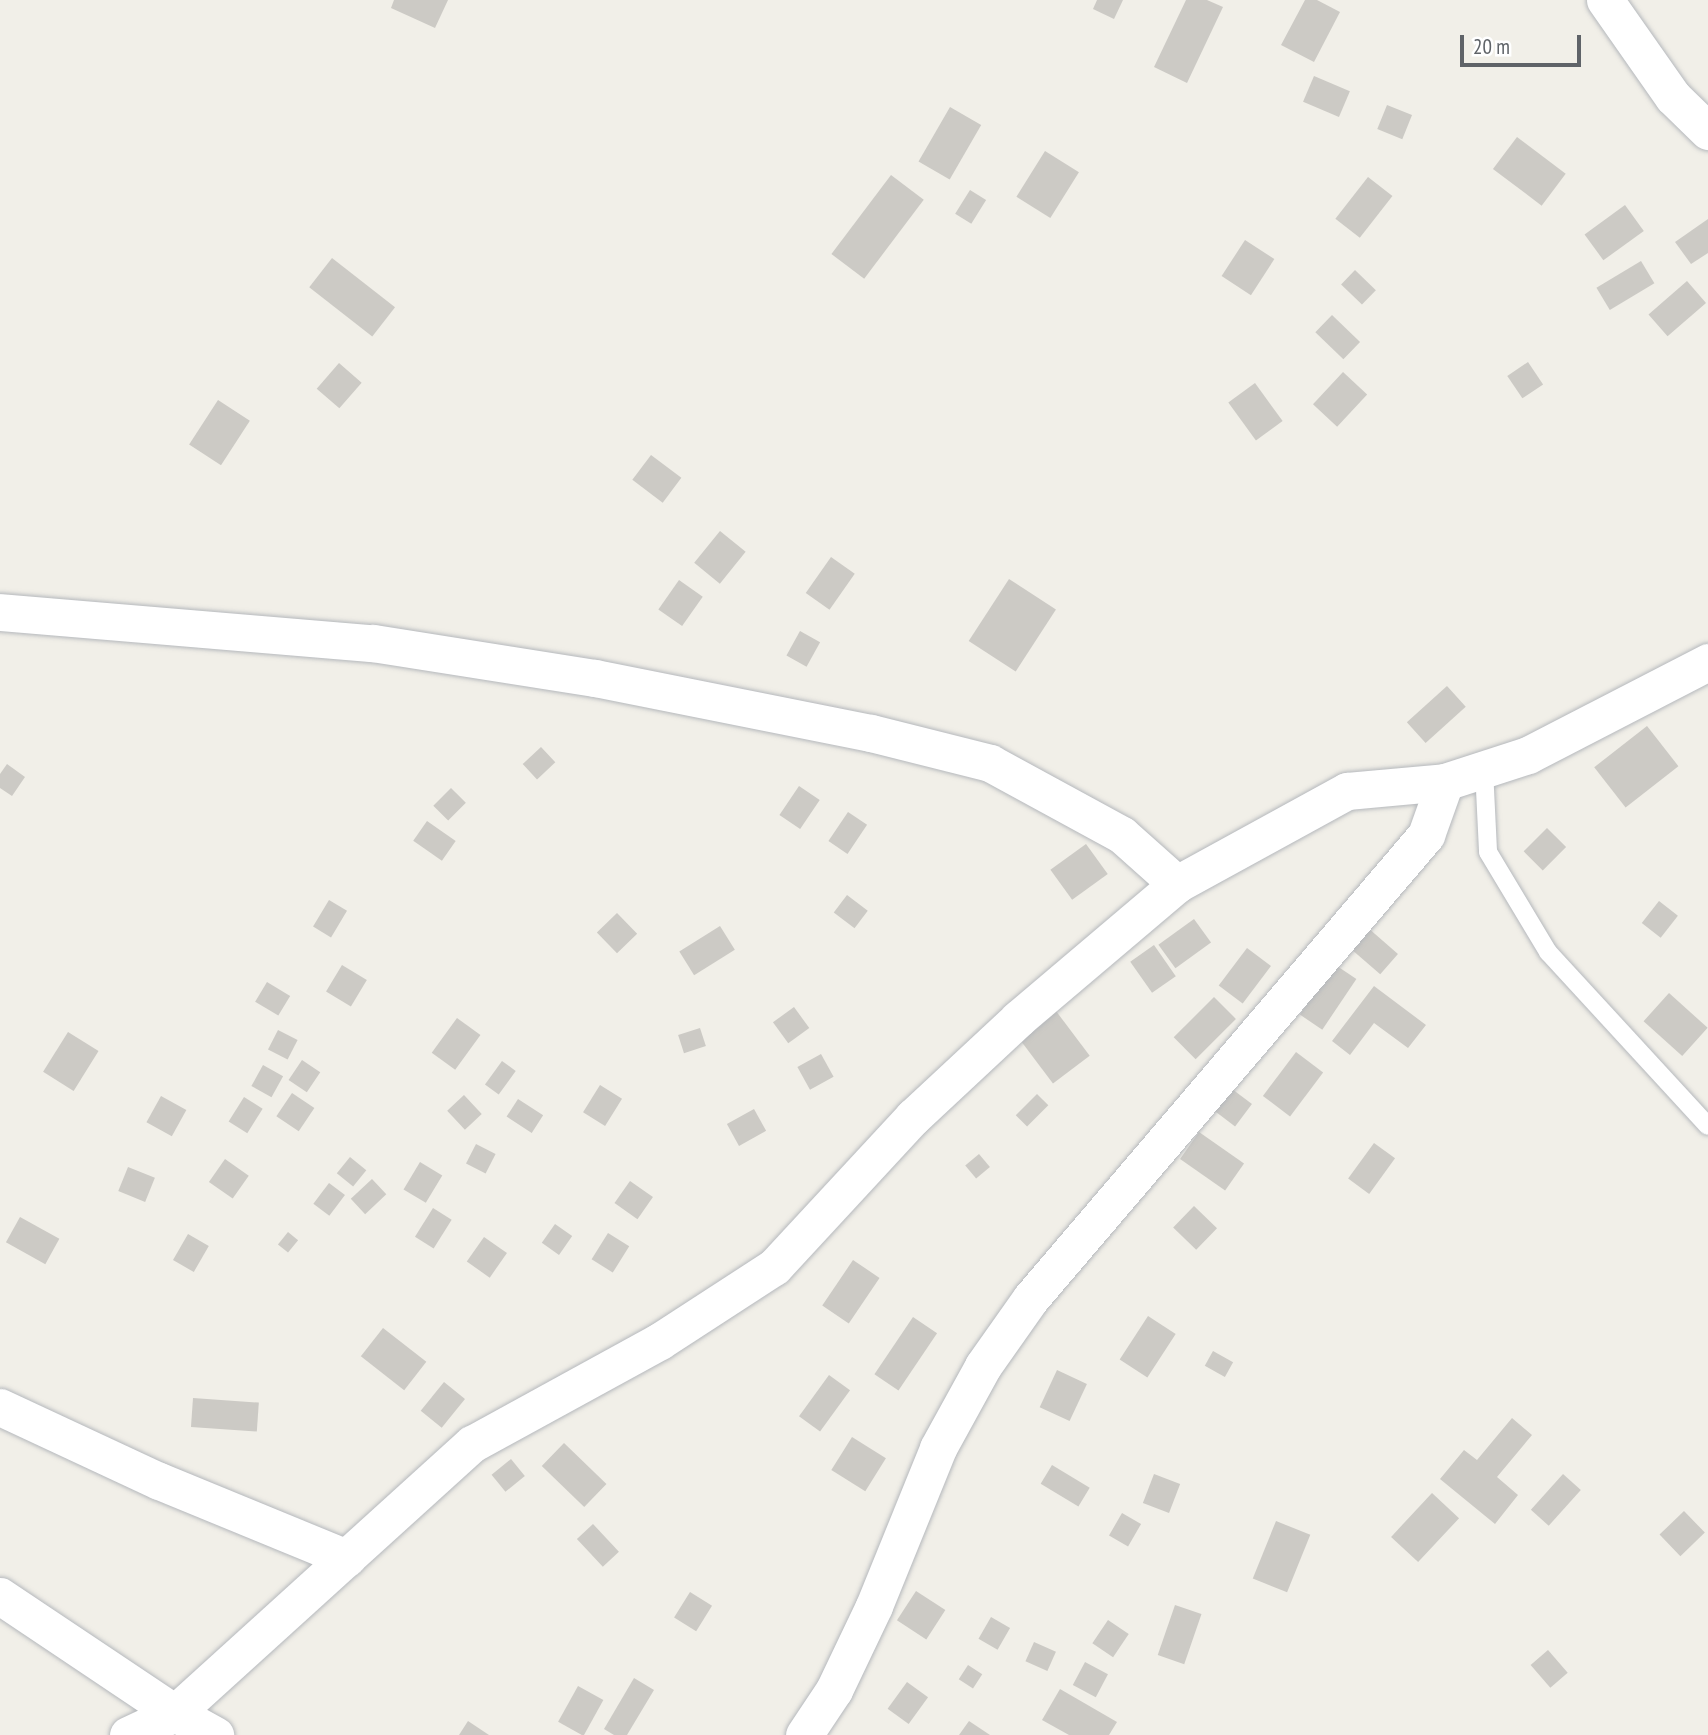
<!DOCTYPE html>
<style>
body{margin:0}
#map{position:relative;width:1708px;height:1735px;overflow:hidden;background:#f1efe8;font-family:"PT Sans Narrow",sans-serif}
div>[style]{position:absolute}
.building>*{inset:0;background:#cccac5;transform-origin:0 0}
.roads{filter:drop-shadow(0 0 2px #b5b8bc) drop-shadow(0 0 2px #b5b8bc)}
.lane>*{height:18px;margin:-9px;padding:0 9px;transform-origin:9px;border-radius:9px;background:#fff}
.street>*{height:37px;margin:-18.5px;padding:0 18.5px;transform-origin:18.5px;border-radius:18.5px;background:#fff}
span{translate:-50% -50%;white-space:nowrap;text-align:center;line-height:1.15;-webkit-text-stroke:5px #fff;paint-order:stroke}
.scale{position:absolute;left:1460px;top:35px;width:121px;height:32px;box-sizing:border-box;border:4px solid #5f6368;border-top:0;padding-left:9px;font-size:21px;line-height:24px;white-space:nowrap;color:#5f6368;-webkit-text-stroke:5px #fff;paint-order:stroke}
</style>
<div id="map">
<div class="building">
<div style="clip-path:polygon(394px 0,448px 0,435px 28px,391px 8px)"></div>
<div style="clip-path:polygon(1097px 0,1123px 0,1114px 19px,1093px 9px)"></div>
<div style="clip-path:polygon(1186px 0,1207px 0,1223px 7px,1187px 83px,1154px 67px)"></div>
<div style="clip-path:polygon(1305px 0,1317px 0,1340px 12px,1314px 62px,1281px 45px)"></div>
<div style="left:1314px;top:76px;width:39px;height:28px;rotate:23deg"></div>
<div style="left:1387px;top:105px;width:27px;height:26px;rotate:22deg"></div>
<div style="left:950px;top:107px;width:36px;height:63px;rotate:30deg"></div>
<div style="left:1517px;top:137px;width:61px;height:40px;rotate:37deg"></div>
<div style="left:1045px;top:151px;width:40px;height:54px;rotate:32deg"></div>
<div style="left:891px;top:175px;width:41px;height:99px;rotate:37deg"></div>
<div style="left:1368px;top:177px;width:31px;height:53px;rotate:38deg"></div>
<div style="left:970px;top:190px;width:19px;height:28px;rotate:32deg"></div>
<div style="left:1625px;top:205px;width:32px;height:50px;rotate:54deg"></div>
<div style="clip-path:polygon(1708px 219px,1708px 253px,1691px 264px,1675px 242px)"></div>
<div style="left:1245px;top:240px;width:35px;height:43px;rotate:33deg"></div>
<div style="left:332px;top:258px;width:80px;height:37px;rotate:38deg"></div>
<div style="left:1641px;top:261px;width:26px;height:52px;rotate:59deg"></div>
<div style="left:1355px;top:270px;width:29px;height:20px;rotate:44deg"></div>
<div style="left:1687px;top:281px;width:29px;height:51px;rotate:49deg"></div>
<div style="left:1332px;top:315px;width:39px;height:24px;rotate:44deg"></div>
<div style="left:1528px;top:362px;width:27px;height:25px;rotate:56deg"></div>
<div style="left:339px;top:363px;width:30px;height:34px;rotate:41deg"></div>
<div style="left:1343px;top:372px;width:33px;height:44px;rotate:43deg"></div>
<div style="left:1255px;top:383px;width:47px;height:33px;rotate:54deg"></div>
<div style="left:218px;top:400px;width:38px;height:53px;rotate:33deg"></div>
<div style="left:651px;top:455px;width:38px;height:31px;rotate:37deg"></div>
<div style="left:720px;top:531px;width:33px;height:41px;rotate:39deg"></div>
<div style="left:831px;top:557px;width:29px;height:44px;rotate:35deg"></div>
<div style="left:1009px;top:579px;width:56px;height:74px;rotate:33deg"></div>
<div style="left:679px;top:580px;width:29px;height:36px;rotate:35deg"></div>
<div style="left:800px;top:631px;width:23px;height:28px;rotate:29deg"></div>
<div style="left:1447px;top:686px;width:28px;height:54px;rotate:48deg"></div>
<div style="left:1647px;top:726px;width:51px;height:67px;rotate:52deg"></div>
<div style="left:541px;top:747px;width:21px;height:25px;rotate:47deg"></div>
<div style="clip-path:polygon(7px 764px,25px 777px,12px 796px,0 788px,0 774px)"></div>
<div style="left:799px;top:786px;width:25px;height:35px;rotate:34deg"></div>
<div style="left:451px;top:788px;width:21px;height:25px;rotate:45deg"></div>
<div style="left:848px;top:812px;width:23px;height:35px;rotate:34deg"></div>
<div style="left:427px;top:821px;width:35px;height:24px;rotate:35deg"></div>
<div style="left:1547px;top:828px;width:27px;height:33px;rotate:45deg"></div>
<div style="left:1086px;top:844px;width:37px;height:44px;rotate:54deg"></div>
<div style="left:847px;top:895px;width:26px;height:22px;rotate:37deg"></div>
<div style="left:329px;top:900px;width:21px;height:31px;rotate:31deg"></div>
<div style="left:1659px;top:901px;width:24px;height:28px;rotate:38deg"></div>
<div style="left:617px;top:913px;width:29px;height:28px;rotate:46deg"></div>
<div style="left:1194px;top:919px;width:29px;height:44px;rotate:54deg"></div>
<div style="left:720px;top:926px;width:28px;height:48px;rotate:58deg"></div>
<div style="left:1367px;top:927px;width:41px;height:27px;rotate:41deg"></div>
<div style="left:1154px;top:945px;width:38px;height:29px;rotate:55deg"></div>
<div style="left:1247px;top:948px;width:30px;height:47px;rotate:37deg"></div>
<div style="left:1334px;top:964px;width:27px;height:61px;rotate:34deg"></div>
<div style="left:342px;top:965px;width:29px;height:31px;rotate:31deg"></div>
<div style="left:267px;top:982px;width:27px;height:23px;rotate:31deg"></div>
<div style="clip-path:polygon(1374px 986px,1426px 1025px,1408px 1048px,1374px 1023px,1350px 1055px,1332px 1041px)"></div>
<div style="left:1669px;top:993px;width:52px;height:38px;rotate:42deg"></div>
<div style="left:1214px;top:997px;width:31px;height:57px;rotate:45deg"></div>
<div style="left:794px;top:1007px;width:26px;height:26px;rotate:54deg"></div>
<div style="left:1056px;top:1011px;width:56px;height:46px;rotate:53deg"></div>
<div style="left:457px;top:1018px;width:29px;height:43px;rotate:36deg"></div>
<div style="left:700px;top:1028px;width:19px;height:23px;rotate:72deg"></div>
<div style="left:278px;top:1030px;width:22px;height:22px;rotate:27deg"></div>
<div style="left:68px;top:1032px;width:36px;height:47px;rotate:32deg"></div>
<div style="left:1296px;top:1052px;width:34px;height:55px;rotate:37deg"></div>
<div style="left:821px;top:1054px;width:26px;height:27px;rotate:61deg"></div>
<div style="left:302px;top:1060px;width:22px;height:24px;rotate:34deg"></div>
<div style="left:502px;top:1061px;width:17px;height:29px;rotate:36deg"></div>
<div style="left:263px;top:1065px;width:23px;height:24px;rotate:29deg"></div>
<div style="left:1224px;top:1083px;width:35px;height:28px;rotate:37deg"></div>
<div style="left:600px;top:1085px;width:26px;height:32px;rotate:32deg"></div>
<div style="left:292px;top:1093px;width:27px;height:28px;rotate:34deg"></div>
<div style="left:1037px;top:1094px;width:16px;height:30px;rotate:45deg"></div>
<div style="left:464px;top:1095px;width:26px;height:23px;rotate:47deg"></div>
<div style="left:161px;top:1096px;width:29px;height:30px;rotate:29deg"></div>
<div style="left:244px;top:1097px;width:22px;height:29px;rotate:32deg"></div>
<div style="left:518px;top:1099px;width:30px;height:21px;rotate:33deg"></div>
<div style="left:754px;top:1109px;width:25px;height:31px;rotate:61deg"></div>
<div style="left:1199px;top:1132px;width:55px;height:33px;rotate:35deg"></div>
<div style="left:1374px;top:1143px;width:26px;height:44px;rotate:36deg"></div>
<div style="left:476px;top:1144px;width:22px;height:22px;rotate:27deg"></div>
<div style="left:979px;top:1154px;width:17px;height:18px;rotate:50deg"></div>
<div style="left:350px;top:1157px;width:21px;height:21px;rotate:39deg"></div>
<div style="left:225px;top:1159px;width:29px;height:28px;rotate:35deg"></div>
<div style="left:420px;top:1162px;width:26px;height:32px;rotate:31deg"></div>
<div style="left:128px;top:1167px;width:29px;height:26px;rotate:22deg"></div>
<div style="left:372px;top:1179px;width:21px;height:29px;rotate:47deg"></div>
<div style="left:630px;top:1181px;width:28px;height:27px;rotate:35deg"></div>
<div style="left:329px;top:1183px;width:20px;height:26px;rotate:37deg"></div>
<div style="left:1194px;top:1206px;width:32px;height:30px;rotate:44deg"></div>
<div style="left:433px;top:1208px;width:22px;height:34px;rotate:32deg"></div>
<div style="left:20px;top:1217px;width:45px;height:29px;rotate:29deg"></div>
<div style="left:555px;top:1224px;width:21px;height:23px;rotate:35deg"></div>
<div style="left:288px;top:1232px;width:13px;height:16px;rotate:39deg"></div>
<div style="left:608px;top:1233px;width:25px;height:31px;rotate:32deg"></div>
<div style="left:188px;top:1234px;width:24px;height:30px;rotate:30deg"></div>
<div style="left:484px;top:1237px;width:28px;height:30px;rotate:35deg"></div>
<div style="left:853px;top:1260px;width:32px;height:55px;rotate:34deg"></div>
<div style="left:1148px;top:1316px;width:33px;height:52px;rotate:33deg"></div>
<div style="left:913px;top:1317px;width:29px;height:69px;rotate:34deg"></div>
<div style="left:383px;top:1328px;width:55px;height:36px;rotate:38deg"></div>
<div style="left:1213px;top:1351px;width:23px;height:17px;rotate:29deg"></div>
<div style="left:1057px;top:1370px;width:33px;height:41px;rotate:25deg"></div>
<div style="left:829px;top:1375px;width:26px;height:51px;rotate:36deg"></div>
<div style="left:444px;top:1382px;width:27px;height:37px;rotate:39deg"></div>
<div style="left:193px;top:1398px;width:66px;height:29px;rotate:4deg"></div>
<div style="clip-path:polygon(1512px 1418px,1532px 1435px,1497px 1477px,1518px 1495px,1495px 1524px,1440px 1479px,1464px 1450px,1477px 1460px)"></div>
<div style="left:852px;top:1437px;width:40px;height:39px;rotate:32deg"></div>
<div style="left:564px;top:1443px;width:59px;height:32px;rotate:44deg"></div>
<div style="left:511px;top:1459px;width:22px;height:25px;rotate:51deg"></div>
<div style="left:1052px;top:1465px;width:44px;height:22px;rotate:31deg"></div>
<div style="left:1154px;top:1474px;width:28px;height:31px;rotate:21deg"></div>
<div style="left:1563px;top:1474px;width:24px;height:48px;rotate:42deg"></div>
<div style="left:1432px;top:1493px;width:37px;height:60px;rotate:43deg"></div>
<div style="left:1684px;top:1511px;width:30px;height:34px;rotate:46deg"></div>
<div style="left:1122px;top:1513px;width:22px;height:26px;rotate:30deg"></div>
<div style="left:1276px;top:1521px;width:37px;height:62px;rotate:22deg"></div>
<div style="left:593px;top:1524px;width:38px;height:22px;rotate:47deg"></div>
<div style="left:916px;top:1591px;width:35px;height:35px;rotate:33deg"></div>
<div style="left:690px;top:1592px;width:26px;height:30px;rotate:32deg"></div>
<div style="left:1175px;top:1605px;width:28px;height:53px;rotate:19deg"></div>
<div style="left:991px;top:1617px;width:22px;height:25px;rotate:30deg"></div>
<div style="left:1108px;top:1620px;width:25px;height:28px;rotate:34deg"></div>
<div style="left:1034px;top:1642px;width:24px;height:21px;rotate:24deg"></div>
<div style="left:1548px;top:1650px;width:30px;height:23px;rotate:49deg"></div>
<div style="left:1085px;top:1662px;width:26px;height:26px;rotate:28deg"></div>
<div style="left:968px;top:1665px;width:17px;height:17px;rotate:33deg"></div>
<div style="clip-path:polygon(634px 1678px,654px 1690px,627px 1735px,614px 1735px,604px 1729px)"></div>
<div style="left:907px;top:1682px;width:26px;height:33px;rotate:36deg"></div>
<div style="left:578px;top:1686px;width:29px;height:41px;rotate:29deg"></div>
<div style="clip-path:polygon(1060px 1689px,1117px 1722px,1109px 1735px,1069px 1735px,1042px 1720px)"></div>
<div style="clip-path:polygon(468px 1721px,489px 1735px,459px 1735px)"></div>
<div style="clip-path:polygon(969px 1721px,990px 1735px,959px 1735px)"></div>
</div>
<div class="roads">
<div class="lane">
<div style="left:1484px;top:769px;width:83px;rotate:87.2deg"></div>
<div style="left:1488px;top:852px;width:117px;rotate:59deg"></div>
<div style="left:1548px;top:952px;width:236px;rotate:47.4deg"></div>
</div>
<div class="street">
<div style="left:1605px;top:0;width:118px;rotate:55deg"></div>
<div style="left:1673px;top:97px;width:49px;rotate:44.2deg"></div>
<div style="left:0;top:612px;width:374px;rotate:4.8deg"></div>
<div style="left:373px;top:643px;width:225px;rotate:9deg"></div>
<div style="left:595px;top:678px;width:281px;rotate:11.3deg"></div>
<div style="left:871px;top:733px;width:123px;rotate:14.1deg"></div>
<div style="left:990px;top:763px;width:150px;rotate:28.6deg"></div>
<div style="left:1122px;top:835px;width:74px;rotate:41.7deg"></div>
<div style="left:0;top:1407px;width:175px;rotate:25deg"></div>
<div style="left:159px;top:1481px;width:203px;rotate:22.3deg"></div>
<div style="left:0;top:1596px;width:211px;rotate:33.8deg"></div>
<div style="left:175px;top:1713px;width:46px;rotate:28.8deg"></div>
<div style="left:128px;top:1735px;width:52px;rotate:-25.1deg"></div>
<div style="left:175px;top:1713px;width:401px;rotate:-42.2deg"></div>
<div style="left:472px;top:1444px;width:214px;rotate:-28.7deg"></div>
<div style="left:660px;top:1341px;width:136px;rotate:-33deg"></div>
<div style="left:774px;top:1267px;width:205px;rotate:-47.2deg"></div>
<div style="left:913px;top:1117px;width:144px;rotate:-43deg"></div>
<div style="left:1018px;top:1019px;width:209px;rotate:-40.3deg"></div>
<div style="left:1177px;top:884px;width:194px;rotate:-28.7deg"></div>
<div style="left:1347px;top:791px;width:98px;rotate:-5.2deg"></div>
<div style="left:1445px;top:782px;width:87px;rotate:-18deg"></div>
<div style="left:1528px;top:755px;width:203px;rotate:-27.3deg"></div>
<div style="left:804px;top:1735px;width:54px;rotate:-56.3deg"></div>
<div style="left:834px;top:1690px;width:93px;rotate:-64.5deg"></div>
<div style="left:874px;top:1606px;width:170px;rotate:-67.9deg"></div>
<div style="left:938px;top:1448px;width:94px;rotate:-61.2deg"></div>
<div style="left:983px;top:1366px;width:83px;rotate:-54.8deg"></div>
<div style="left:1031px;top:1298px;width:609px;rotate:-49.53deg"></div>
<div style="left:1426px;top:835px;width:56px;rotate:-70.3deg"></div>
</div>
</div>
<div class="scale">20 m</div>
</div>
